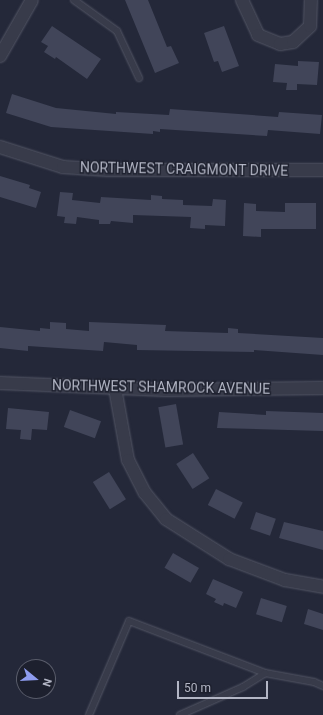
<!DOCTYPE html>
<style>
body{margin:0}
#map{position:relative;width:323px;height:715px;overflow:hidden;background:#242839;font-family:Roboto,sans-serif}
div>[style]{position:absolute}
.building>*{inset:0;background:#414559;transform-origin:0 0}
.roads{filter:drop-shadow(0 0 1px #535665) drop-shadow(0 0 1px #535665)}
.lane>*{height:6px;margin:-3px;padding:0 3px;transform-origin:3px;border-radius:3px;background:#383b4a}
.street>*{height:12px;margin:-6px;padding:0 6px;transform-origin:6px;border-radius:6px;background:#383b4a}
span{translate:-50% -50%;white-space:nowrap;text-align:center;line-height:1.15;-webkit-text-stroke:3px #1d202e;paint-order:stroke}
.street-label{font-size:14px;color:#b3b6c5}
.north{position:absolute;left:16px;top:659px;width:40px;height:40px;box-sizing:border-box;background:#1d202e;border:1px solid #595c6a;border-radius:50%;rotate:108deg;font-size:11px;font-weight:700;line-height:16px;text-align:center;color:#b3b6c5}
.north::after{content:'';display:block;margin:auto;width:14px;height:18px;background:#8e9cef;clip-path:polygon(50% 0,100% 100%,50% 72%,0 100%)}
.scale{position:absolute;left:177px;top:681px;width:91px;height:18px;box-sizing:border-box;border:2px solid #b3b6c5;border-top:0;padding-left:5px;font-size:12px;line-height:14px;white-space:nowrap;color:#b3b6c5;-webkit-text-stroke:3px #1d202e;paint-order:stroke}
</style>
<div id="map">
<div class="building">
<div style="clip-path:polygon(125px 0,148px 0,167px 47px,171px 46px,179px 63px,155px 73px)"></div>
<div style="clip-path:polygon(52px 26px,101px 59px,87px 79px,56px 57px,55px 59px,44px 52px,48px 46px,41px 42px)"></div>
<div style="clip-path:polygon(224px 26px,239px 66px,222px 72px,218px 61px,214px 62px,204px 33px)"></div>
<div style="clip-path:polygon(298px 61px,319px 62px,317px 85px,297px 84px,297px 90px,286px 90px,287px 83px,273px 82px,275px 64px,298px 66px)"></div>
<div style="clip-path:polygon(12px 94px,56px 108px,116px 114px,116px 112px,169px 115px,170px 109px,278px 117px,279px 112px,322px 115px,320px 134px,268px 130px,267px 136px,160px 129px,160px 132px,153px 131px,153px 134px,51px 127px,6px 113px)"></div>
<div style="clip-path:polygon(0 176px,30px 185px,29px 188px,41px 192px,36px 208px,0 197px)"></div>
<div style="clip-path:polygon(60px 192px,73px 193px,72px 200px,100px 203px,101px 197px,151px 200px,151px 195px,162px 196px,162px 199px,183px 200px,183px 205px,212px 206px,213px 199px,226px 200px,225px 226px,205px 225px,205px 229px,190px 228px,191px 217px,133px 215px,133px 223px,111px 221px,110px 224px,99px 224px,99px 220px,77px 217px,76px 224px,64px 223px,65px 217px,57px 216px)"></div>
<div style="clip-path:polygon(244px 203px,256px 204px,256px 211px,285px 212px,285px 203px,316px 203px,316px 229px,261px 229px,261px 237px,243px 236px)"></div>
<div style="clip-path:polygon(50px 322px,66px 323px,66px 329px,89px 331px,89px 322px,166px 325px,165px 331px,228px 333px,228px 328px,238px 329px,238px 333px,323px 338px,323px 355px,254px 350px,254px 352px,137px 350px,137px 345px,104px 342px,103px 351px,28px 346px,28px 351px,0 348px,0 327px,40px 331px,40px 328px,50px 329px)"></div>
<div style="left:176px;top:404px;width:41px;height:18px;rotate:80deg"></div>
<div style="clip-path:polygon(8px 408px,49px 412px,47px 430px,32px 429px,31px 440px,20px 439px,21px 430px,6px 429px)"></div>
<div style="left:70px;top:410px;width:33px;height:18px;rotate:20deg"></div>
<div style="clip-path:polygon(266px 411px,323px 413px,323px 431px,217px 428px,219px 412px,266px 415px)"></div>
<div style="left:193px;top:453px;width:30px;height:20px;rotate:57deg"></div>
<div style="left:109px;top:472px;width:32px;height:19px;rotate:58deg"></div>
<div style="left:216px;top:489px;width:30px;height:18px;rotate:27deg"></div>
<div style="left:256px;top:512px;width:21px;height:18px;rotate:19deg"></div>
<div style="clip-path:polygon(284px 522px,323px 531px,323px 550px,279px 538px)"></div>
<div style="left:173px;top:553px;width:30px;height:17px;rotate:30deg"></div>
<div style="clip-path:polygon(213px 579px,243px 592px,236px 608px,224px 603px,223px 606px,214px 602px,216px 599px,206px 594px)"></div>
<div style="left:261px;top:598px;width:27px;height:17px;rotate:17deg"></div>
<div style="clip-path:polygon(308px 609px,323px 614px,323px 630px,304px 624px)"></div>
</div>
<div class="roads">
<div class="lane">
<div style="left:74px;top:0;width:53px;rotate:35.8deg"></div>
<div style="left:117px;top:31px;width:52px;rotate:64.9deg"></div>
<div style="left:89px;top:715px;width:102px;rotate:-66.9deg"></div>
<div style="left:129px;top:621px;width:146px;rotate:20.9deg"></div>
<div style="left:265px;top:673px;width:50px;rotate:10.4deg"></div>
<div style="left:314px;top:682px;width:10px;rotate:24deg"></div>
<div style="left:180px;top:715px;width:69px;rotate:-24deg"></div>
<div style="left:243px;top:687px;width:26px;rotate:-32deg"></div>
</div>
<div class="street">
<div style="left:242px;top:0;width:38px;rotate:65deg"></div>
<div style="left:258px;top:35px;width:24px;rotate:22deg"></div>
<div style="left:280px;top:44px;width:13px;rotate:-9deg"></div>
<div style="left:293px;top:42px;width:23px;rotate:-43deg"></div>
<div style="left:310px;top:26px;width:26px;rotate:-88deg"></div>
<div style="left:0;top:56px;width:64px;rotate:-60.3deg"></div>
<div style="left:0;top:147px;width:66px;rotate:17.6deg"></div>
<div style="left:63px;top:167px;width:45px;rotate:3.8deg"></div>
<div style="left:108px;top:170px;width:215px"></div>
<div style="left:0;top:383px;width:166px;rotate:2.4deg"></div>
<div style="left:166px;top:390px;width:157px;rotate:-0.7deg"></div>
<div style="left:115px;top:388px;width:73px;rotate:79.8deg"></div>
<div style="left:128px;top:460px;width:37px;rotate:63deg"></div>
<div style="left:145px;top:493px;width:33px;rotate:51deg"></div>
<div style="left:166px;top:519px;width:75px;rotate:32.4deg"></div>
<div style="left:229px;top:559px;width:60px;rotate:20.6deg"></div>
<div style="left:285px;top:580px;width:39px;rotate:10deg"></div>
</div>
</div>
<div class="street-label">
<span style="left:184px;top:169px;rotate:1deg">NORTHWEST CRAIGMONT DRIVE</span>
<span style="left:161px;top:387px;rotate:1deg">NORTHWEST SHAMROCK AVENUE</span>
</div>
<div class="north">N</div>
<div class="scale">50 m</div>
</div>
